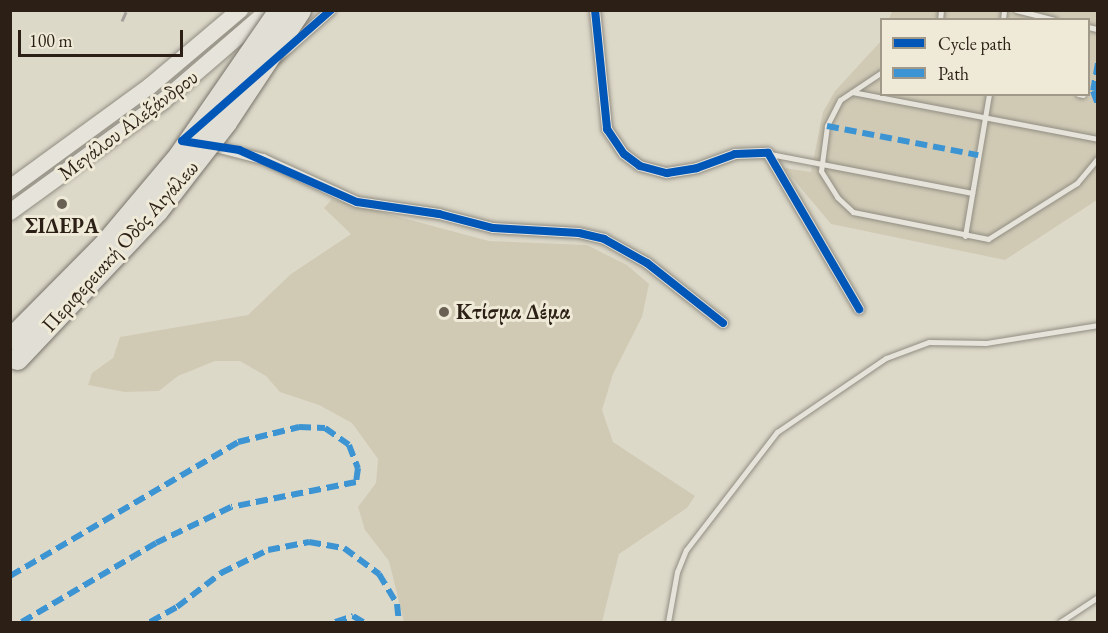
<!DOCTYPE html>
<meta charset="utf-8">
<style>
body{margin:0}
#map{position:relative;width:1108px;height:633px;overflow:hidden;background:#ddd9c9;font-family:"EB Garamond",serif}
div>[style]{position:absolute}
.green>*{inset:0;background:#d0cab5}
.roads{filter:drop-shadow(0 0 2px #918d82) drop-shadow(0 0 2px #918d82)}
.lane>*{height:5px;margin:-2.5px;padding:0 2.5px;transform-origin:2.5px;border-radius:2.5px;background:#e6e3db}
.street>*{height:10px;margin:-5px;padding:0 5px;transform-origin:5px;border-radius:5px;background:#e6e3db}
.secondary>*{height:16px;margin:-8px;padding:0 8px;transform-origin:8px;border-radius:8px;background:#e6e3db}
.rail>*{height:3px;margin-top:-1.5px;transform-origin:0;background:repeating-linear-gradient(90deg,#a3a099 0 10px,transparent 0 20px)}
.bridges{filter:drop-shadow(0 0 2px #78736a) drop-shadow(0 0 2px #78736a)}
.highway-bridge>*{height:21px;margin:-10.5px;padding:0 10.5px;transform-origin:10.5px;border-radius:10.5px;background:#e0ded5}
.quiet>*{height:6px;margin-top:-3px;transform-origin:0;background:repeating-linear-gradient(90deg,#3c94d3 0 12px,transparent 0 18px)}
.cycleway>*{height:8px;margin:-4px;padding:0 4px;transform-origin:4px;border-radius:4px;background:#0057b8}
.dots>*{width:16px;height:16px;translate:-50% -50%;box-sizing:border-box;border:3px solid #eeead7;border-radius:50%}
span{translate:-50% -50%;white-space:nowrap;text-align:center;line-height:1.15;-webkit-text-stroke:6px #eeead7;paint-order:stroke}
.street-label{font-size:21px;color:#2c1f15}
.poi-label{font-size:21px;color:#2c1f15;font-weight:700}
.left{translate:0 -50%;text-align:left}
.frame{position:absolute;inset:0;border:12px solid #2c1f15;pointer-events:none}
.legend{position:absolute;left:880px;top:18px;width:210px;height:78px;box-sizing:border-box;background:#eeead7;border:2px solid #a09989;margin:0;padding:8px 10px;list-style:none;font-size:18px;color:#2c1f15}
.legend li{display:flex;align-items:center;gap:12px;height:30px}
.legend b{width:30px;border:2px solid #a09989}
.scale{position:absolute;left:18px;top:30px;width:165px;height:27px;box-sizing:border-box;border:3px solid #2c1f15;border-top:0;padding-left:8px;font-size:18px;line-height:21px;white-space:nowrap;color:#2c1f15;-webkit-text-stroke:4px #eeead7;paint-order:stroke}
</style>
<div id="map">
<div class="green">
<div style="clip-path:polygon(892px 11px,1097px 11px,1097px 200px,1005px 260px,831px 224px,784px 168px,811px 172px,823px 112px,835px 91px,881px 41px,882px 94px,1088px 94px,1088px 20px,889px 19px)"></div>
<div style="clip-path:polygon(332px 199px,489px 241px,587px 245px,627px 265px,649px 284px,642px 317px,613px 374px,602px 410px,613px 442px,695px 496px,687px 508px,619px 554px,602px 622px,404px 622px,389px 561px,365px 530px,358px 507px,376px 483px,378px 459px,352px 423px,319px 405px,280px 392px,266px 376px,240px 361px,215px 361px,178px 376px,159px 391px,125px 392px,88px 385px,92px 373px,113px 358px,120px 337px,248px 315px,291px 274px,351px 234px,324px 208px)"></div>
</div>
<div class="roads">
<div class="lane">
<div style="left:1016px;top:10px;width:40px;rotate:14.4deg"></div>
<div style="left:940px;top:20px;width:10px;rotate:-84deg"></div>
<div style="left:1003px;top:20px;width:10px;rotate:-84deg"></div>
<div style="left:1088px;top:27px;width:9px;rotate:13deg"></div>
<div style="left:882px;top:72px;width:50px;rotate:146.3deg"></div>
<div style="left:840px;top:100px;width:29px;rotate:117deg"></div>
<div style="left:827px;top:126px;width:45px;rotate:97.6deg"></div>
<div style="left:821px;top:171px;width:31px;rotate:58deg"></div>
<div style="left:837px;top:197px;width:22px;rotate:43deg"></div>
<div style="left:853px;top:212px;width:138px;rotate:11.3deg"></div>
<div style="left:988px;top:239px;width:105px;rotate:-32.2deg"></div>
<div style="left:1077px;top:183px;width:33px;rotate:-50deg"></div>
<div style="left:852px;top:92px;width:250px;rotate:10.8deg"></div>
<div style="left:1078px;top:94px;width:5px;rotate:11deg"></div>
<div style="left:770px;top:154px;width:206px;rotate:10.9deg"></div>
<div style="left:965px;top:236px;width:144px;rotate:-80.4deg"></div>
<div style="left:668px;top:622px;width:51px;rotate:-79.8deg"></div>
<div style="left:677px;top:572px;width:24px;rotate:-68deg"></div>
<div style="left:686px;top:550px;width:149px;rotate:-52.4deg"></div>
<div style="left:777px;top:432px;width:132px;rotate:-34.2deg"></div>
<div style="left:886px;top:358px;width:46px;rotate:-20.4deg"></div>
<div style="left:929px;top:342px;width:57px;rotate:1deg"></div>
<div style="left:986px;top:343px;width:113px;rotate:-9.1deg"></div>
<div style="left:1060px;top:622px;width:45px;rotate:-33.3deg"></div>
</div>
<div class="street">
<div style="left:595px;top:10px;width:120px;rotate:84.2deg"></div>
<div style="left:607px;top:129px;width:30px;rotate:56deg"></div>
<div style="left:624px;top:154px;width:20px;rotate:37deg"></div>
<div style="left:640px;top:166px;width:28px;rotate:15deg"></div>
<div style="left:667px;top:173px;width:30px;rotate:-9deg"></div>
<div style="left:697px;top:168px;width:40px;rotate:-20.2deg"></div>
<div style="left:735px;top:154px;width:33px;rotate:-2deg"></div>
<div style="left:768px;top:153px;width:181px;rotate:59.7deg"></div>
<div style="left:277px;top:58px;width:72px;rotate:-41.6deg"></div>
<div style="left:208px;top:145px;width:57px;rotate:14.3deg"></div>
<div style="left:263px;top:159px;width:103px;rotate:24.6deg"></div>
<div style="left:357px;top:202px;width:83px;rotate:8.3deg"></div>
<div style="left:439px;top:214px;width:56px;rotate:14.5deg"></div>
<div style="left:493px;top:228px;width:86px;rotate:3.3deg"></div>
<div style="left:579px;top:233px;width:26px;rotate:13deg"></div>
<div style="left:604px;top:239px;width:49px;rotate:29.2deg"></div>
<div style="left:647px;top:263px;width:97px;rotate:38.3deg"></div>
</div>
<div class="secondary">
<div style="left:10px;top:188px;width:173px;rotate:-36.1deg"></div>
<div style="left:150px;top:86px;width:118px;rotate:-40.2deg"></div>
<div style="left:10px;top:212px;width:188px;rotate:-35.9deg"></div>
<div style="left:162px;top:102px;width:141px;rotate:-40.7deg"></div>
</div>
</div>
<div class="rail">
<div style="left:122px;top:21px;width:12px;rotate:-66deg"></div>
</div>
<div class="bridges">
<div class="highway-bridge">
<div style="left:10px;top:339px;width:135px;rotate:-45.3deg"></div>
<div style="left:105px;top:243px;width:115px;rotate:-49.9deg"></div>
<div style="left:179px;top:155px;width:176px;rotate:-55.4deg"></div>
<div style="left:17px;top:359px;width:204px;rotate:-46.6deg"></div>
<div style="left:157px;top:211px;width:113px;rotate:-52.2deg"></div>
<div style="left:226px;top:122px;width:134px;rotate:-56.5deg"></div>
</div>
</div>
<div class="quiet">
<div style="left:1097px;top:29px;width:1px"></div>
<div style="left:1098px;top:63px;width:28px;rotate:100deg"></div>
<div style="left:1093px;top:91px;width:15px;rotate:70deg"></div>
<div style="left:827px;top:126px;width:154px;rotate:10.9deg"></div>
<div style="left:10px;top:576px;width:264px;rotate:-30.4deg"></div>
<div style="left:238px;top:442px;width:63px;rotate:-13.8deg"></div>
<div style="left:299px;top:427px;width:26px;rotate:2deg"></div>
<div style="left:325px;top:428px;width:29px;rotate:35deg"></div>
<div style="left:349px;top:445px;width:25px;rotate:69deg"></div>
<div style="left:358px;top:468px;width:14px;rotate:98deg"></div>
<div style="left:356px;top:482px;width:127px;rotate:168.7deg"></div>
<div style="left:231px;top:507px;width:83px;rotate:154.4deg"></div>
<div style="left:156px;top:543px;width:156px;rotate:149.5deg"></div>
<div style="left:150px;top:622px;width:31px;rotate:-29deg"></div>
<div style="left:177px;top:607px;width:56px;rotate:-37.7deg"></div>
<div style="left:221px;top:573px;width:52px;rotate:-26.1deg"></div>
<div style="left:268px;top:550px;width:42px;rotate:-11deg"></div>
<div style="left:309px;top:542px;width:36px;rotate:10deg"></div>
<div style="left:344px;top:548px;width:44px;rotate:36.6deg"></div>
<div style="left:379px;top:574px;width:35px;rotate:59deg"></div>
<div style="left:397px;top:604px;width:18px;rotate:84deg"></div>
<div style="left:335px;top:622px;width:19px;rotate:-18deg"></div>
<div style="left:353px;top:616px;width:12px;rotate:31deg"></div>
</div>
<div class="cycleway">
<div style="left:331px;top:10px;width:198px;rotate:138.7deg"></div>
<div style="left:182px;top:141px;width:58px;rotate:9deg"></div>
<div style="left:239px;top:150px;width:129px;rotate:23.8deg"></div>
<div style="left:357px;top:202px;width:83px;rotate:8.3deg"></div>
<div style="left:439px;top:214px;width:56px;rotate:14.5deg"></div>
<div style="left:493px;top:228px;width:86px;rotate:3.3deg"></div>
<div style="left:579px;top:233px;width:26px;rotate:13deg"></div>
<div style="left:604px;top:239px;width:49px;rotate:29.2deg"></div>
<div style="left:647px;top:263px;width:97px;rotate:38.3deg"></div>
<div style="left:595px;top:10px;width:120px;rotate:84.2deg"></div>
<div style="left:607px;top:129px;width:30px;rotate:56deg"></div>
<div style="left:624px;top:154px;width:20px;rotate:37deg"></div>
<div style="left:640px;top:166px;width:28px;rotate:15deg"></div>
<div style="left:667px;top:173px;width:30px;rotate:-9deg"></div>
<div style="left:697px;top:168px;width:40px;rotate:-20.2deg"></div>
<div style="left:735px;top:154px;width:33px;rotate:-2deg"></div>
<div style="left:768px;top:153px;width:181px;rotate:59.7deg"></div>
</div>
<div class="dots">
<div style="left:62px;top:204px;background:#6a6054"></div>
<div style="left:444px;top:312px;background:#6a6054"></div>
</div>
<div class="street-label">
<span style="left:128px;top:125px;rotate:-37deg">Μεγάλου Αλεξάνδρου</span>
<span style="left:120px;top:246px;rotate:-48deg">Περιφερειακή Οδός Αιγάλεω</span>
</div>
<div class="poi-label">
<span style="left:62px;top:226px">ΣΙΔΕΡΑ</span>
<span class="left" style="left:456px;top:312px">Κτίσμα Δέμα</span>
</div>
<div class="frame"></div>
<ul class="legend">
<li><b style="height:8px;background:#0057b8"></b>Cycle path</li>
<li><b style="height:8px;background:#3c94d3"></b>Path</li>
</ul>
<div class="scale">100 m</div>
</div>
